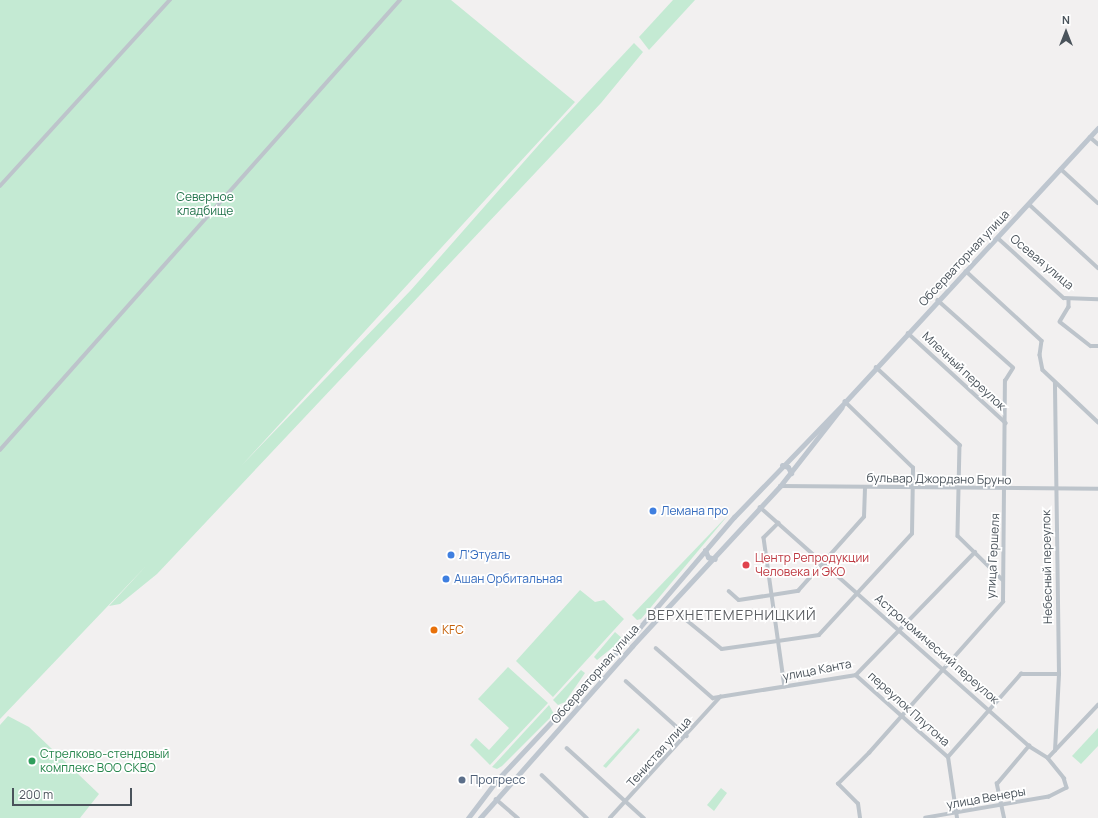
<!DOCTYPE html>
<meta charset="utf-8">
<style>
body{margin:0}
#map{position:relative;width:1098px;height:818px;overflow:hidden;background:#f2f0f0;font-family:Manrope,sans-serif}
div>[style]{position:absolute}
.green>*{inset:0;background:#c4ead3}
.minor>*{height:3.5px;margin:-1.75px;padding:0 1.75px;transform-origin:1.75px;border-radius:1.75px;background:#bdc4cb}
.secondary>*{height:5px;margin:-2.5px;padding:0 2.5px;transform-origin:2.5px;border-radius:2.5px;background:#bec6cf}
.dots>*{width:11px;height:11px;translate:-50% -50%;box-sizing:border-box;border:2px solid #fff;border-radius:50%}
span{translate:-50% -50%;white-space:nowrap;text-align:center;line-height:1.15;-webkit-text-stroke:3.5px #fff;paint-order:stroke}
.park-label{font-size:12px;color:#23744c}
.street-label{font-size:12px;color:#4a535b}
.shop-label{font-size:12px;color:#366cbe}
.left{translate:0 -50%;text-align:left}
.health-label{font-size:12px;color:#be3a42}
.food-label{font-size:12px;color:#c56008}
.leisure-label{font-size:12px;color:#27864d}
.service-label{font-size:12px;color:#4e5e75}
.quarter-label{font-size:14px;color:#5d6064;letter-spacing:1px}
.north{position:absolute;left:1046px;top:12px;width:40px;height:40px;-webkit-text-stroke:3px #fff;paint-order:stroke;rotate:0deg;font-size:11px;font-weight:700;line-height:16px;text-align:center;color:#4a535b}
.north::after{content:'';display:block;margin:auto;width:14px;height:18px;background:#4a535b;clip-path:polygon(50% 0,100% 100%,50% 72%,0 100%)}
.scale{position:absolute;left:12px;top:788px;width:120px;height:18px;box-sizing:border-box;border:2px solid #4a535b;border-top:0;padding-left:5px;font-size:12px;line-height:14px;white-space:nowrap;color:#4a535b;-webkit-text-stroke:3px #fff;paint-order:stroke}
</style>
<div id="map">
<div class="green">
<div style="clip-path:polygon(0 0,451px 0,575px 102px,242px 465px,411px 290px,544px 139px,634px 43px,643px 52px,601px 103px,157px 574px,120px 604px,109px 606px,146px 566px,0 719px)"></div>
<div style="clip-path:polygon(673px 0,695px 0,649px 50px,639px 37px)"></div>
<div style="clip-path:polygon(729px 514px,641px 619px,637px 620px,632px 615px)"></div>
<div style="clip-path:polygon(580px 590px,595px 602px,604px 600px,624px 619px,553px 697px,516px 661px)"></div>
<div style="clip-path:polygon(615px 632px,623px 639px,597px 660px,594px 657px)"></div>
<div style="clip-path:polygon(508px 667px,548px 703px,490px 765px,470px 745px,476px 738px,489px 750px,509px 728px,478px 699px)"></div>
<div style="clip-path:polygon(581px 670px,585px 673px,565px 702px,558px 705px,553px 700px)"></div>
<div style="clip-path:polygon(549px 705px,554px 714px,502px 766px,497px 769px,492px 767px)"></div>
<div style="clip-path:polygon(8px 716px,29px 727px,99px 794px,80px 818px,0 818px,0 725px)"></div>
<div style="clip-path:polygon(638px 728px,640px 730px,606px 768px,603px 766px)"></div>
<div style="clip-path:polygon(1098px 728px,1098px 746px,1081px 764px,1072px 756px)"></div>
<div style="clip-path:polygon(721px 788px,727px 793px,714px 811px,707px 805px)"></div>
</div>
<div class="minor">
<div style="left:1090px;top:137px;width:11px;rotate:41deg"></div>
<div style="left:1061px;top:169px;width:50px;rotate:42.6deg"></div>
<div style="left:0;top:186px;width:252px;rotate:-47.6deg"></div>
<div style="left:1029px;top:204px;width:94px;rotate:42.8deg"></div>
<div style="left:998px;top:238px;width:89px;rotate:42.3deg"></div>
<div style="left:1064px;top:298px;width:34px;rotate:2deg"></div>
<div style="left:966px;top:271px;width:103px;rotate:42.6deg"></div>
<div style="left:1042px;top:341px;width:14px;rotate:98deg"></div>
<div style="left:1040px;top:355px;width:15px;rotate:79deg"></div>
<div style="left:1043px;top:370px;width:76px;rotate:43.4deg"></div>
<div style="left:1069px;top:299px;width:8px;rotate:90deg"></div>
<div style="left:1069px;top:307px;width:17px;rotate:121deg"></div>
<div style="left:1060px;top:322px;width:39px;rotate:38deg"></div>
<div style="left:1091px;top:346px;width:7px"></div>
<div style="left:908px;top:333px;width:133px;rotate:42.6deg"></div>
<div style="left:876px;top:367px;width:115px;rotate:42.9deg"></div>
<div style="left:960px;top:445px;width:91px;rotate:91.3deg"></div>
<div style="left:958px;top:536px;width:63px;rotate:44.4deg"></div>
<div style="left:0;top:450px;width:602px;rotate:-48.37deg"></div>
<div style="left:780px;top:486px;width:318px;rotate:0.5deg"></div>
<div style="left:760px;top:507px;width:360px;rotate:41.6deg"></div>
<div style="left:1029px;top:746px;width:22px;rotate:32deg"></div>
<div style="left:1048px;top:758px;width:26px;rotate:51deg"></div>
<div style="left:1064px;top:778px;width:10px;rotate:73deg"></div>
<div style="left:1067px;top:788px;width:20px;rotate:153deg"></div>
<div style="left:1049px;top:797px;width:125px;rotate:170.3deg"></div>
<div style="left:779px;top:523px;width:21px;rotate:135deg"></div>
<div style="left:764px;top:538px;width:150px;rotate:82deg"></div>
<div style="left:729px;top:591px;width:13px;rotate:42deg"></div>
<div style="left:739px;top:600px;width:60px;rotate:-8.7deg"></div>
<div style="left:798px;top:591px;width:99px;rotate:-48.3deg"></div>
<div style="left:864px;top:517px;width:29px;rotate:-88deg"></div>
<div style="left:683px;top:617px;width:50px;rotate:39.4deg"></div>
<div style="left:722px;top:649px;width:98px;rotate:-8.2deg"></div>
<div style="left:819px;top:635px;width:137px;rotate:-47.4deg"></div>
<div style="left:912px;top:534px;width:66px;rotate:-89.1deg"></div>
<div style="left:913px;top:468px;width:95px;rotate:-135.9deg"></div>
<div style="left:656px;top:648px;width:76px;rotate:41.3deg"></div>
<div style="left:713px;top:698px;width:145px;rotate:-9.1deg"></div>
<div style="left:856px;top:675px;width:171px;rotate:-45.9deg"></div>
<div style="left:856px;top:675px;width:123px;rotate:41.7deg"></div>
<div style="left:626px;top:681px;width:82px;rotate:42deg"></div>
<div style="left:567px;top:748px;width:104px;rotate:42.3deg"></div>
<div style="left:1055px;top:751px;width:77px;rotate:-87deg"></div>
<div style="left:1059px;top:674px;width:291px;rotate:-90.8deg"></div>
<div style="left:1048px;top:758px;width:73px;rotate:-46.7deg"></div>
<div style="left:542px;top:775px;width:62px;rotate:43.7deg"></div>
<div style="left:496px;top:799px;width:29px;rotate:41deg"></div>
<div style="left:610px;top:818px;width:164px;rotate:-47.7deg"></div>
<div style="left:860px;top:818px;width:14px;rotate:-98deg"></div>
<div style="left:858px;top:804px;width:28px;rotate:-135deg"></div>
<div style="left:838px;top:784px;width:44px;rotate:-45deg"></div>
<div style="left:869px;top:753px;width:202px;rotate:-48.4deg"></div>
<div style="left:1003px;top:602px;width:221px;rotate:-89.5deg"></div>
<div style="left:1005px;top:381px;width:15px;rotate:-58deg"></div>
<div style="left:1013px;top:368px;width:101px;rotate:-138.2deg"></div>
<div style="left:957px;top:818px;width:62px;rotate:-98.4deg"></div>
<div style="left:948px;top:757px;width:111px;rotate:-48.7deg"></div>
<div style="left:1021px;top:674px;width:38px"></div>
<div style="left:1004px;top:818px;width:35px;rotate:-102deg"></div>
<div style="left:997px;top:784px;width:50px;rotate:-49.9deg"></div>
</div>
<div class="secondary">
<div style="left:782px;top:465px;width:6px;rotate:18deg"></div>
<div style="left:788px;top:467px;width:7px;rotate:63deg"></div>
<div style="left:705px;top:550px;width:8px;rotate:67deg"></div>
<div style="left:708px;top:557px;width:7px;rotate:16deg"></div>
<div style="left:468px;top:818px;width:48px;rotate:-52.7deg"></div>
<div style="left:497px;top:780px;width:209px;rotate:-46.9deg"></div>
<div style="left:640px;top:627px;width:145px;rotate:-49.5deg"></div>
<div style="left:734px;top:517px;width:160px;rotate:-46deg"></div>
<div style="left:845px;top:402px;width:373px;rotate:-47.3deg"></div>
<div style="left:480px;top:818px;width:230px;rotate:-48.5deg"></div>
<div style="left:632px;top:646px;width:218px;rotate:-47.2deg"></div>
<div style="left:780px;top:486px;width:100px;rotate:-51.9deg"></div>
</div>
<div class="dots">
<div style="left:653px;top:511px;background:#3f7fe0"></div>
<div style="left:451px;top:555px;background:#3f7fe0"></div>
<div style="left:746px;top:565px;background:#e0444e"></div>
<div style="left:446px;top:579px;background:#3f7fe0"></div>
<div style="left:434px;top:630px;background:#e8710a"></div>
<div style="left:32px;top:761px;background:#2e9e5b"></div>
<div style="left:462px;top:780px;background:#5c6f8a"></div>
</div>
<div class="park-label">
<span style="left:205px;top:204px">Северное<br>кладбище</span>
</div>
<div class="street-label">
<span style="left:964px;top:258px;rotate:-47deg">Обсерваторная улица</span>
<span style="left:1042px;top:262px;rotate:40deg">Осевая улица</span>
<span style="left:964px;top:371px;rotate:43deg">Млечный переулок</span>
<span style="left:939px;top:479px;rotate:1deg">бульвар Джордано Бруно</span>
<span style="left:993px;top:556px;rotate:-87deg">улица Гершеля</span>
<span style="left:1047px;top:567px;rotate:-91deg">Небесный переулок</span>
<span style="left:937px;top:649px;rotate:41deg">Астрономический переулок</span>
<span style="left:817px;top:670px;rotate:-11deg">улица Канта</span>
<span style="left:595px;top:674px;rotate:-49deg">Обсерваторная улица</span>
<span style="left:909px;top:709px;rotate:42deg">переулок Плутона</span>
<span style="left:659px;top:752px;rotate:-48deg">Тенистая улица</span>
<span style="left:986px;top:798px;rotate:-10deg">улица Венеры</span>
</div>
<div class="shop-label">
<span class="left" style="left:661px;top:511px">Лемана про</span>
<span class="left" style="left:459px;top:555px">Л'Этуаль</span>
<span class="left" style="left:454px;top:579px">Ашан Орбитальная</span>
</div>
<div class="health-label">
<span class="left" style="left:755px;top:565px">Центр Репродукции<br>Человека и ЭКО</span>
</div>
<div class="food-label">
<span class="left" style="left:442px;top:630px">KFC</span>
</div>
<div class="leisure-label">
<span class="left" style="left:40px;top:761px">Стрелково-стендовый<br>комплекс ВОО СКВО</span>
</div>
<div class="service-label">
<span class="left" style="left:470px;top:780px">Прогресс</span>
</div>
<div class="quarter-label">
<span style="left:732px;top:615px">ВЕРХНЕТЕМЕРНИЦКИЙ</span>
</div>
<div class="north">N</div>
<div class="scale">200 m</div>
</div>
